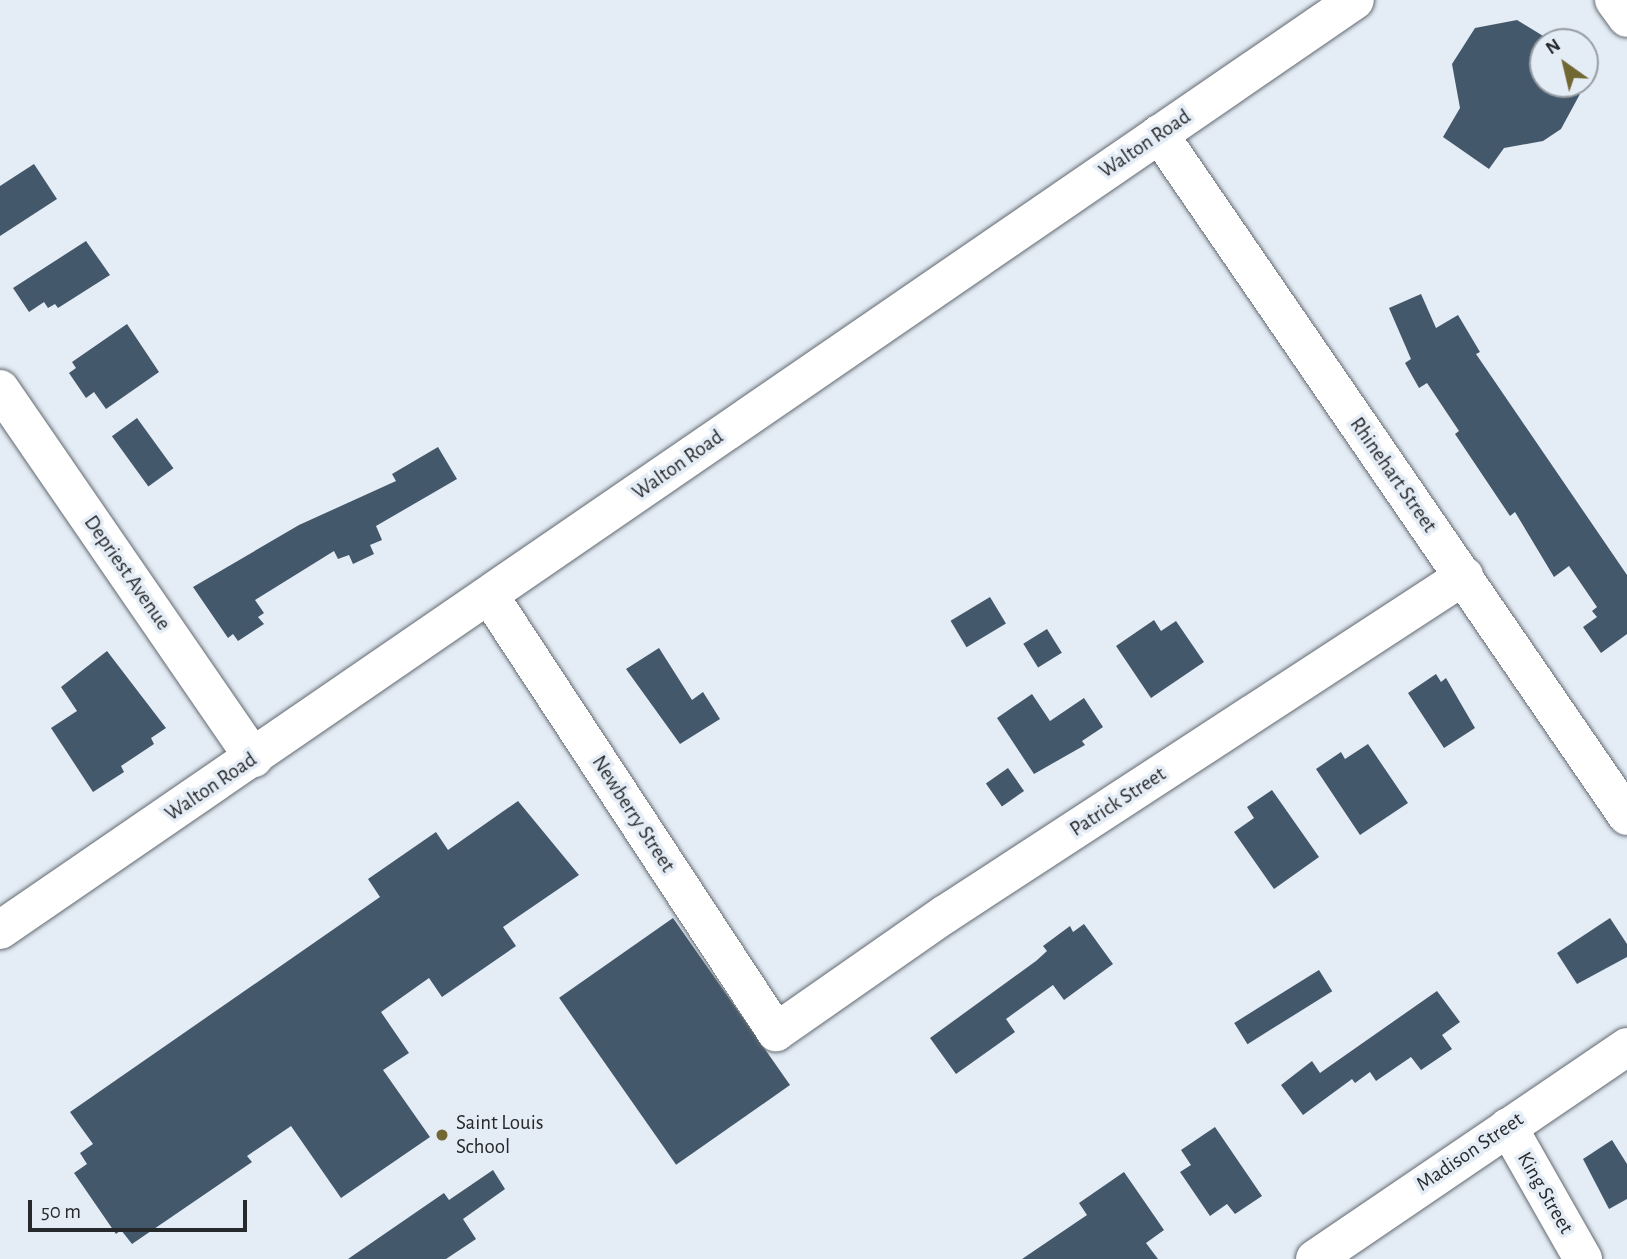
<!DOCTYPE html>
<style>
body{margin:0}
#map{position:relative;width:1627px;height:1259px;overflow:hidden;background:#e4ecf5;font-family:"Alegreya Sans",sans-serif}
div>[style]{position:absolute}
.building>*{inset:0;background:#44586b;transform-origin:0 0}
.roads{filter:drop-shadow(0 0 2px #636a71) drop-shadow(0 0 2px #636a71)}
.minor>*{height:38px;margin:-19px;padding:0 19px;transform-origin:19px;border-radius:19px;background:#fff}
.dots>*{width:19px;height:19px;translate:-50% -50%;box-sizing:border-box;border:4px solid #e4ecf5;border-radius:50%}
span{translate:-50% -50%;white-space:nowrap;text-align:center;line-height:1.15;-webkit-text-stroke:7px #e4ecf5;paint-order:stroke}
.street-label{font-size:21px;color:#272a2d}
.poi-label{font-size:21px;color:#272a2d}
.left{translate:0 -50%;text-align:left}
.north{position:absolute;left:1529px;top:28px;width:70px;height:70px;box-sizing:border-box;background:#e4ecf5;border:2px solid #989ea5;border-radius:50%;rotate:326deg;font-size:19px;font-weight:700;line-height:28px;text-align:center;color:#272a2d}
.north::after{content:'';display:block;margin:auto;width:24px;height:32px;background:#716733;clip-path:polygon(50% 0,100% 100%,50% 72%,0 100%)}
.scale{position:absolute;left:28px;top:1200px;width:219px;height:32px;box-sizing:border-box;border:4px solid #272a2d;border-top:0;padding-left:9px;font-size:21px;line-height:24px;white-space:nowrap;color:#272a2d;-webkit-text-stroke:5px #e4ecf5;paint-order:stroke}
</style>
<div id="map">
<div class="building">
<div style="clip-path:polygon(1517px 20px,1553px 42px,1543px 42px,1543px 84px,1562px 84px,1580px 94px,1561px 129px,1543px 141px,1504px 148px,1489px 169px,1443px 137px,1460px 108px,1452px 64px,1475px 28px)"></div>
<div style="clip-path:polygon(34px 164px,57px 199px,0 236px,0 186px)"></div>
<div style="clip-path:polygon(86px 241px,110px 275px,58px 308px,55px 304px,48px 308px,44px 302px,29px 312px,13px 288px)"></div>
<div style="clip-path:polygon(1421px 294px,1436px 328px,1458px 315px,1480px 352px,1476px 354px,1627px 575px,1627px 634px,1601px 653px,1583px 627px,1597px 617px,1592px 611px,1597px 607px,1569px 566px,1554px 577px,1515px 512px,1510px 516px,1455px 434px,1459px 431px,1427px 383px,1419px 388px,1405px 363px,1411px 359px,1389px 308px)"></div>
<div style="clip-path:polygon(127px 324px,159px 372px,106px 409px,94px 392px,86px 398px,69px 373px,76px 368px,72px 362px)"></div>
<div style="left:137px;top:418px;width:62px;height:31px;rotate:54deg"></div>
<div style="clip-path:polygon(438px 447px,457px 479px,376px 526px,382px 540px,370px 545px,374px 554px,353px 564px,349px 555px,338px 559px,334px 551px,255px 600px,264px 613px,258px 617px,264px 624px,238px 641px,233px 634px,228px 638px,193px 587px,299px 525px,396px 481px,392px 474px)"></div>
<div style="left:990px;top:597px;width:31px;height:46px;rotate:59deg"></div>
<div style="clip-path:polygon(1154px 620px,1161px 631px,1176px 621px,1204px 662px,1151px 698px,1116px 646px)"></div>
<div style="left:1047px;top:629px;width:28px;height:28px;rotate:58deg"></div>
<div style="clip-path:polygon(659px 648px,692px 700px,703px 692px,720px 719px,680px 744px,626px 669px)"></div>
<div style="clip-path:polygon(107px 651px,166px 728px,151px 738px,154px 744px,121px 766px,124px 772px,93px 792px,51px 728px,77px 711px,61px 687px)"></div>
<div style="clip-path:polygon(1436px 674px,1441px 682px,1446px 678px,1475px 728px,1444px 748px,1408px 693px)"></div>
<div style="clip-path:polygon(1032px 694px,1050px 721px,1084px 698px,1103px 727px,1082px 741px,1085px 745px,1034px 774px,997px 718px)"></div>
<div style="clip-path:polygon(1368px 744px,1408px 803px,1360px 835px,1316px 769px,1341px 752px,1345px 759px)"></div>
<div style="left:1008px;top:768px;width:28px;height:27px;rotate:55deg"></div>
<div style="clip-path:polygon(1272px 790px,1319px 857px,1274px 889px,1234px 832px,1254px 818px,1247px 807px)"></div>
<div style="clip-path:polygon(518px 801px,579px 875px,503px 927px,516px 946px,442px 997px,429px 978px,381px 1012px,409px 1053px,383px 1070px,430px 1137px,341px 1198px,291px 1126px,247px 1156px,252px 1162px,132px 1244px,121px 1230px,116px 1234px,74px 1173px,87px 1164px,80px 1153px,93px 1144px,70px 1112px,380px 897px,368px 879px,436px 832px,448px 850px)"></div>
<div style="left:673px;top:918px;width:204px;height:139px;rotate:55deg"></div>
<div style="clip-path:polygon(1610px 918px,1627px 944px,1627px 957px,1577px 984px,1557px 953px)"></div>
<div style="clip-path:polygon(1084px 924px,1113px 964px,1064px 1000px,1053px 985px,1006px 1019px,1015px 1032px,956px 1074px,930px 1038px,1036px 961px,1047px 951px,1043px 946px,1070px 926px,1073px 932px)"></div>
<div style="left:1319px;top:970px;width:25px;height:100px;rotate:58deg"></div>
<div style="clip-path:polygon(1437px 991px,1460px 1022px,1442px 1035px,1452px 1049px,1421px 1070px,1411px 1057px,1376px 1081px,1370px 1072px,1355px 1083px,1352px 1079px,1303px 1115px,1281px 1085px,1312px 1061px,1320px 1073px,1327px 1068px)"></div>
<div style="clip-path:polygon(1215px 1127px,1262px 1196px,1235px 1214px,1227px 1204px,1210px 1216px,1180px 1172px,1191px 1165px,1181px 1150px)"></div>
<div style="clip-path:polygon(1612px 1140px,1627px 1164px,1627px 1199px,1609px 1209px,1583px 1159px)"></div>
<div style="clip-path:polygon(493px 1170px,505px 1189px,463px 1219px,476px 1239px,446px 1259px,348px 1259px,444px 1193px,449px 1200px)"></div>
<div style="clip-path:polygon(1124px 1172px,1164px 1230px,1146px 1243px,1158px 1259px,1022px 1259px,1087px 1215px,1079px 1203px)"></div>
</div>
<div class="roads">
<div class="minor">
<div style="left:1614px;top:0;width:22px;rotate:54deg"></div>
<div style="left:1159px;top:134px;width:827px;rotate:55.54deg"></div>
<div style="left:0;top:389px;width:448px;rotate:55.5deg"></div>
<div style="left:489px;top:595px;width:523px;rotate:56.71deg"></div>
<div style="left:776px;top:1032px;width:205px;rotate:-34.9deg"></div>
<div style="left:944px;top:915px;width:621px;rotate:-33.1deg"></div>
<div style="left:0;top:930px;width:1643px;rotate:-34.46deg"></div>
<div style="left:1508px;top:1127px;width:152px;rotate:60.4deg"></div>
<div style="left:1315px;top:1259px;width:377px;rotate:-34.2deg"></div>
</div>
</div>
<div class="dots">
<div style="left:442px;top:1135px;background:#716733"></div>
</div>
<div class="street-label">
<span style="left:1145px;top:144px;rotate:-34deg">Walton Road</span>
<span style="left:678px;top:465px;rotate:-35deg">Walton Road</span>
<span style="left:1393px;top:475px;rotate:55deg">Rhinehart Street</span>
<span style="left:127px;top:573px;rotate:55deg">Depriest Avenue</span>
<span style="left:211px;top:787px;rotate:-34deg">Walton Road</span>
<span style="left:1118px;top:802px;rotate:-33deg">Patrick Street</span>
<span style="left:633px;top:814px;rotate:57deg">Newberry Street</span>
<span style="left:1470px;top:1152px;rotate:-34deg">Madison Street</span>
<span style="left:1545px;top:1193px;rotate:60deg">King Street</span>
</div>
<div class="poi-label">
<span class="left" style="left:456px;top:1135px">Saint Louis<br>School</span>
</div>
<div class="north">N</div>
<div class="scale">50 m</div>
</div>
